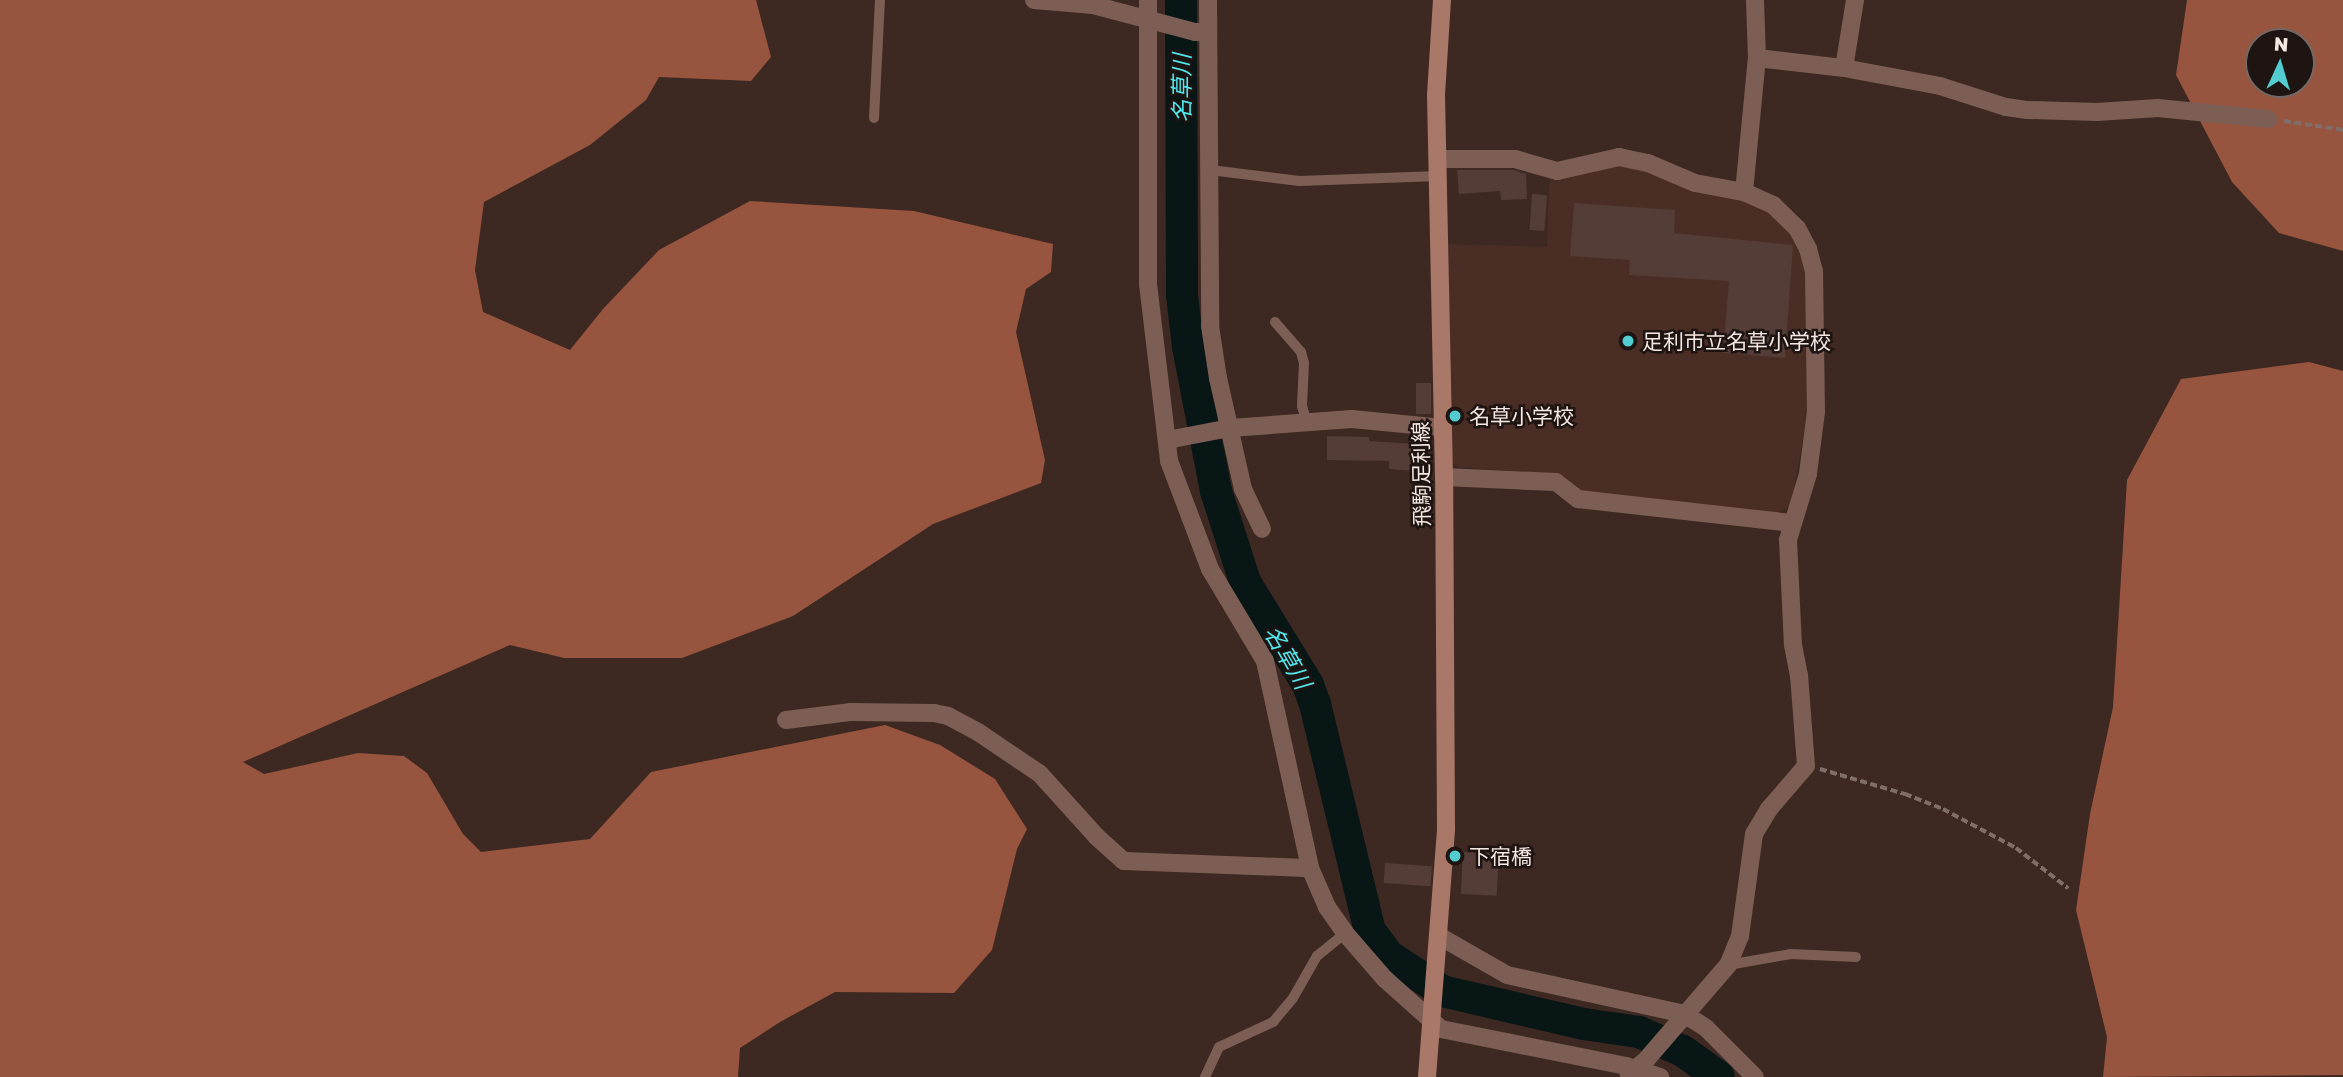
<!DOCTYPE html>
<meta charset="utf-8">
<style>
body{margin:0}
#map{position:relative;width:2343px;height:1077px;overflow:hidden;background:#3d2922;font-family:"Golos Text","Noto Sans JP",sans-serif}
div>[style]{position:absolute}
.built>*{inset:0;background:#4a2e25}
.forest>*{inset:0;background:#97543e}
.river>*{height:32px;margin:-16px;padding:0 16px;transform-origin:16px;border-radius:16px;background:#081616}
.building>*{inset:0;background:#543d36;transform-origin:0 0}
.path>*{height:3.5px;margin-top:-1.75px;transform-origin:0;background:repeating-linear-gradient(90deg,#806e68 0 7px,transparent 0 10.5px)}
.service>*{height:10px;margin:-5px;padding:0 5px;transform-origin:5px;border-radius:5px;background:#7d5e55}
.minor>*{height:18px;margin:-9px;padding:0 9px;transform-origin:9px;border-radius:9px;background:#7d5e55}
.secondary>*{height:18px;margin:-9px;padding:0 9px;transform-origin:9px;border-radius:9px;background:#a97869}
.dots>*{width:19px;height:19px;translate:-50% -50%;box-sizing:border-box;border:4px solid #1e1411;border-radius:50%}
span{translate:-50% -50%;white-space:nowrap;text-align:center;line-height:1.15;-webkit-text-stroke:5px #1e1411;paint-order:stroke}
.poi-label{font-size:21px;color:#f5e7e2}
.left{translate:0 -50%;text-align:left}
.street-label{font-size:21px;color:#f5e7e2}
.water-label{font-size:23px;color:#50e8ed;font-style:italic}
.north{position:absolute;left:2245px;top:28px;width:70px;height:70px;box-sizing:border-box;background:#1e1411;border:2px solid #746865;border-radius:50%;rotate:4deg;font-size:19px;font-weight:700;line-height:28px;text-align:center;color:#f5e7e2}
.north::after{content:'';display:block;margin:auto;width:24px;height:32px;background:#52ccd0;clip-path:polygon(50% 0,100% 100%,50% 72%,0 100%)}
</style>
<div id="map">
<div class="built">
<div style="clip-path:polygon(1618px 163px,1748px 199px,1769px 210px,1792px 232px,1808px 271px,1808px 411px,1791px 505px,1776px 514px,1581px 491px,1559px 474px,1459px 467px,1451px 462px,1448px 244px,1547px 247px,1549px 181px)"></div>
</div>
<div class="forest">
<div style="clip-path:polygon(0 0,756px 0,771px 57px,751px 81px,659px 77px,646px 100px,590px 145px,484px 202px,475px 270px,483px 312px,570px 350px,603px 309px,659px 250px,750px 201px,914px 211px,1053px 244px,1051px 272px,1026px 289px,1016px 332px,1045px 460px,1041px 483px,933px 524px,793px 616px,682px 658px,564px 658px,510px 645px,243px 762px,264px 774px,358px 753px,404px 756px,427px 773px,463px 834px,481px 852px,590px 839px,651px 772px,885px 725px,940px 745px,995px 779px,1027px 829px,1017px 849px,992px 950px,954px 993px,835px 992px,780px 1022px,740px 1048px,738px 1077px,0 1077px)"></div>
<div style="clip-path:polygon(evenodd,2187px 0,2343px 0,2343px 251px,2279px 233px,2232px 182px,2176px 75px,2187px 0,2259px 42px,2301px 42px,2301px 84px,2259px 84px,2259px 42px)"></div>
<div style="clip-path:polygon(2309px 362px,2343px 371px,2343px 1075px,2103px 1077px,2107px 1037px,2076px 910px,2090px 814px,2113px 707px,2127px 480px,2181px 379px)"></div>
</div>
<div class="river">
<div style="left:1181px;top:0;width:295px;rotate:89.8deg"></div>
<div style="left:1182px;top:295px;width:52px;rotate:83.4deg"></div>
<div style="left:1188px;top:347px;width:147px;rotate:79deg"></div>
<div style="left:1216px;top:491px;width:96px;rotate:72.3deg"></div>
<div style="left:1245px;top:582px;width:121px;rotate:58.5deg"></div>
<div style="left:1308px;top:685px;width:20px;rotate:70deg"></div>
<div style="left:1315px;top:704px;width:234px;rotate:76.4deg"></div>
<div style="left:1370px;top:931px;width:31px;rotate:53deg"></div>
<div style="left:1389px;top:956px;width:64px;rotate:33.4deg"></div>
<div style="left:1442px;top:991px;width:146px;rotate:13.1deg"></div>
<div style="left:1584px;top:1024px;width:56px;rotate:8.3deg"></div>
<div style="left:1639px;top:1032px;width:48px;rotate:23.4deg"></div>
<div style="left:1683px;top:1051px;width:44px;rotate:35.8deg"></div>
</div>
<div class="building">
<div style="clip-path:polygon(1457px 170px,1514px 170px,1526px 174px,1527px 199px,1501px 200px,1500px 191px,1459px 194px)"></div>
<div style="left:1532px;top:194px;width:15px;height:36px;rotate:4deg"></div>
<div style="clip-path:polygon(1574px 203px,1675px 210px,1674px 233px,1793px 245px,1785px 358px,1723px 353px,1729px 281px,1629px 275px,1630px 260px,1570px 256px)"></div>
<div style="left:1416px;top:383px;width:15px;height:31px"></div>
<div style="clip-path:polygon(1327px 436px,1369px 437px,1369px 441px,1416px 444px,1416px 437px,1430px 438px,1427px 480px,1416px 479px,1416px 471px,1389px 469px,1389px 461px,1327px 460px)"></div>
<div style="left:1463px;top:852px;width:36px;height:42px;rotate:3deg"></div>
<div style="left:1385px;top:863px;width:47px;height:20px;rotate:4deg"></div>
</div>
<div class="path">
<div style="left:2284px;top:121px;width:60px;rotate:8.7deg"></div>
<div style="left:1820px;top:769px;width:89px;rotate:16.4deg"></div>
<div style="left:1905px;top:794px;width:41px;rotate:21.5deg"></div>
<div style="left:1943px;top:809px;width:83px;rotate:28.1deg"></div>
<div style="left:2016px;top:848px;width:66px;rotate:37.6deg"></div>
</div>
<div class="service">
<div style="left:874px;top:118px;width:118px;rotate:-87.1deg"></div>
<div style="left:1210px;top:170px;width:90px;rotate:7deg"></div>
<div style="left:1299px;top:181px;width:140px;rotate:-2deg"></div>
<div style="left:1275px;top:322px;width:40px;rotate:49deg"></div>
<div style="left:1301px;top:352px;width:11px;rotate:75deg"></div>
<div style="left:1304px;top:363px;width:43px;rotate:92.7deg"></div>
<div style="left:1302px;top:406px;width:19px;rotate:74deg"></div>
<div style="left:1728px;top:965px;width:64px;rotate:-9.9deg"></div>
<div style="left:1791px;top:954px;width:65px;rotate:2.6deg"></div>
<div style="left:1205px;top:1077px;width:33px;rotate:-65deg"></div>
<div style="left:1219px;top:1047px;width:60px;rotate:-24.8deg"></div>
<div style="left:1273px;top:1022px;width:31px;rotate:-50deg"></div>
<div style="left:1293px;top:998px;width:48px;rotate:-60.3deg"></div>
<div style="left:1317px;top:956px;width:36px;rotate:-39deg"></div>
</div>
<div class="minor">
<div style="left:1034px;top:0;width:59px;rotate:4.8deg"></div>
<div style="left:1093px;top:5px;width:106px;rotate:14.8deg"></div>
<div style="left:1195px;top:32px;width:13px"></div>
<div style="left:1148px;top:0;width:284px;rotate:90deg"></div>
<div style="left:1148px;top:284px;width:178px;rotate:83.2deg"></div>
<div style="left:1169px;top:461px;width:116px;rotate:69.2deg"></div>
<div style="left:1210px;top:569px;width:107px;rotate:59.1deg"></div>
<div style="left:1265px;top:661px;width:212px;rotate:77.7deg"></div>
<div style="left:1310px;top:868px;width:43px;rotate:66.4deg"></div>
<div style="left:1327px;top:907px;width:32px;rotate:55deg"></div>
<div style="left:1345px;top:933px;width:61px;rotate:49deg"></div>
<div style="left:1385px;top:979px;width:75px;rotate:41.8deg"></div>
<div style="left:1441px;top:1029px;width:189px;rotate:11.3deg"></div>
<div style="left:1626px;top:1066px;width:36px;rotate:18deg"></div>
<div style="left:1208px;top:0;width:326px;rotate:89.6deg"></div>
<div style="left:1210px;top:326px;width:53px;rotate:81.3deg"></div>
<div style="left:1218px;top:378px;width:114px;rotate:77.3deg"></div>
<div style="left:1243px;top:489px;width:44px;rotate:64.6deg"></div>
<div style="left:1757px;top:58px;width:88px;rotate:6.6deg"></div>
<div style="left:1844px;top:68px;width:98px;rotate:10.6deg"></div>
<div style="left:1940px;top:86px;width:69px;rotate:17.7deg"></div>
<div style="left:2006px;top:107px;width:22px;rotate:8deg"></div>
<div style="left:2028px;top:110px;width:69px;rotate:1.7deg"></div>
<div style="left:2097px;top:112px;width:61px;rotate:-3.8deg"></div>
<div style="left:2158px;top:108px;width:111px;rotate:5.7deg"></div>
<div style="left:1844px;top:68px;width:69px;rotate:-80.8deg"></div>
<div style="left:1438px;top:159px;width:77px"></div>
<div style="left:1515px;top:159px;width:44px;rotate:15.9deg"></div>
<div style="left:1557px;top:171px;width:64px;rotate:-12.7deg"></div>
<div style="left:1619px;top:157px;width:30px;rotate:12deg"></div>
<div style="left:1648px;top:163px;width:51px;rotate:23.1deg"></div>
<div style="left:1695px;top:183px;width:50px;rotate:10.4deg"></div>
<div style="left:1744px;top:192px;width:32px;rotate:24deg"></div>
<div style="left:1773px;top:205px;width:33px;rotate:44deg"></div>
<div style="left:1797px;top:228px;width:24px;rotate:62deg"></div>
<div style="left:1808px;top:249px;width:23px;rotate:75deg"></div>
<div style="left:1814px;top:271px;width:141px;rotate:89.2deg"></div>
<div style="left:1816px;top:412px;width:63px;rotate:97.4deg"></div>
<div style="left:1808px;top:474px;width:69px;rotate:106.9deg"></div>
<div style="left:1788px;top:540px;width:105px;rotate:87.3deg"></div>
<div style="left:1793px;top:645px;width:31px;rotate:79deg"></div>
<div style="left:1799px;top:675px;width:91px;rotate:85.6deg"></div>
<div style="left:1806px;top:766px;width:57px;rotate:130.7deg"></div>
<div style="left:1769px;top:809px;width:29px;rotate:121deg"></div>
<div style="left:1754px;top:834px;width:103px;rotate:97.8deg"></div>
<div style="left:1740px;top:936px;width:31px;rotate:112deg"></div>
<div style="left:1728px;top:965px;width:127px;rotate:130.8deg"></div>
<div style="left:1645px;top:1061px;width:21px;rotate:141deg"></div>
<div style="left:1744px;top:192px;width:135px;rotate:-84.5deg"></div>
<div style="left:1757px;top:58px;width:58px;rotate:-92deg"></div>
<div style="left:1167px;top:440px;width:64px;rotate:-10.8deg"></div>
<div style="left:1230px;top:428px;width:122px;rotate:-4.2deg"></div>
<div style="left:1352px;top:419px;width:91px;rotate:5.6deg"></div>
<div style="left:1444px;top:477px;width:112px;rotate:2.6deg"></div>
<div style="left:1556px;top:482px;width:28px;rotate:38deg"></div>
<div style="left:1578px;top:499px;width:214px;rotate:6.4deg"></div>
<div style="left:786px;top:720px;width:64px;rotate:-7.1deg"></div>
<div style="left:850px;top:712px;width:84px;rotate:0.7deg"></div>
<div style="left:934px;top:713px;width:14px;rotate:12deg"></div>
<div style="left:948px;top:716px;width:34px;rotate:28deg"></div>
<div style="left:978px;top:732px;width:75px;rotate:34.1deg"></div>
<div style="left:1040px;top:774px;width:85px;rotate:47.9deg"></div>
<div style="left:1097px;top:837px;width:36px;rotate:42deg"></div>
<div style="left:1124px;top:861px;width:186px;rotate:2.2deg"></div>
<div style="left:1439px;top:936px;width:78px;rotate:29.8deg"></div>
<div style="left:1507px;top:975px;width:181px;rotate:12.4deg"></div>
<div style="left:1684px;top:1014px;width:26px;rotate:32deg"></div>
<div style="left:1706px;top:1028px;width:69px;rotate:45deg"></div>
</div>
<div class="secondary">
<div style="left:1427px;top:1077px;width:249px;rotate:-85.6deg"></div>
<div style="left:1446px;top:829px;width:352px;rotate:-90.3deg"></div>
<div style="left:1444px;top:477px;width:382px;rotate:-91.2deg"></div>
<div style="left:1436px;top:95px;width:95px;rotate:-86.4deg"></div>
</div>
<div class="dots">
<div style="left:1628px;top:341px;background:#52ccd0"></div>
<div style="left:1455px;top:416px;background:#52ccd0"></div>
<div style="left:1455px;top:856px;background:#52ccd0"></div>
</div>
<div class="poi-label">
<span class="left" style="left:1642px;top:341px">足利市立名草小学校</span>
<span class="left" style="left:1469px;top:416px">名草小学校</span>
<span class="left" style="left:1469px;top:856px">下宿橋</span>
</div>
<div class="street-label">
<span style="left:1421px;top:474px;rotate:-91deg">飛駒足利線</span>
</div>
<div class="water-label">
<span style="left:1181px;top:88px;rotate:-90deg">名草川</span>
<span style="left:1288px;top:657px;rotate:60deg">名草川</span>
</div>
<div class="north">N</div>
</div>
